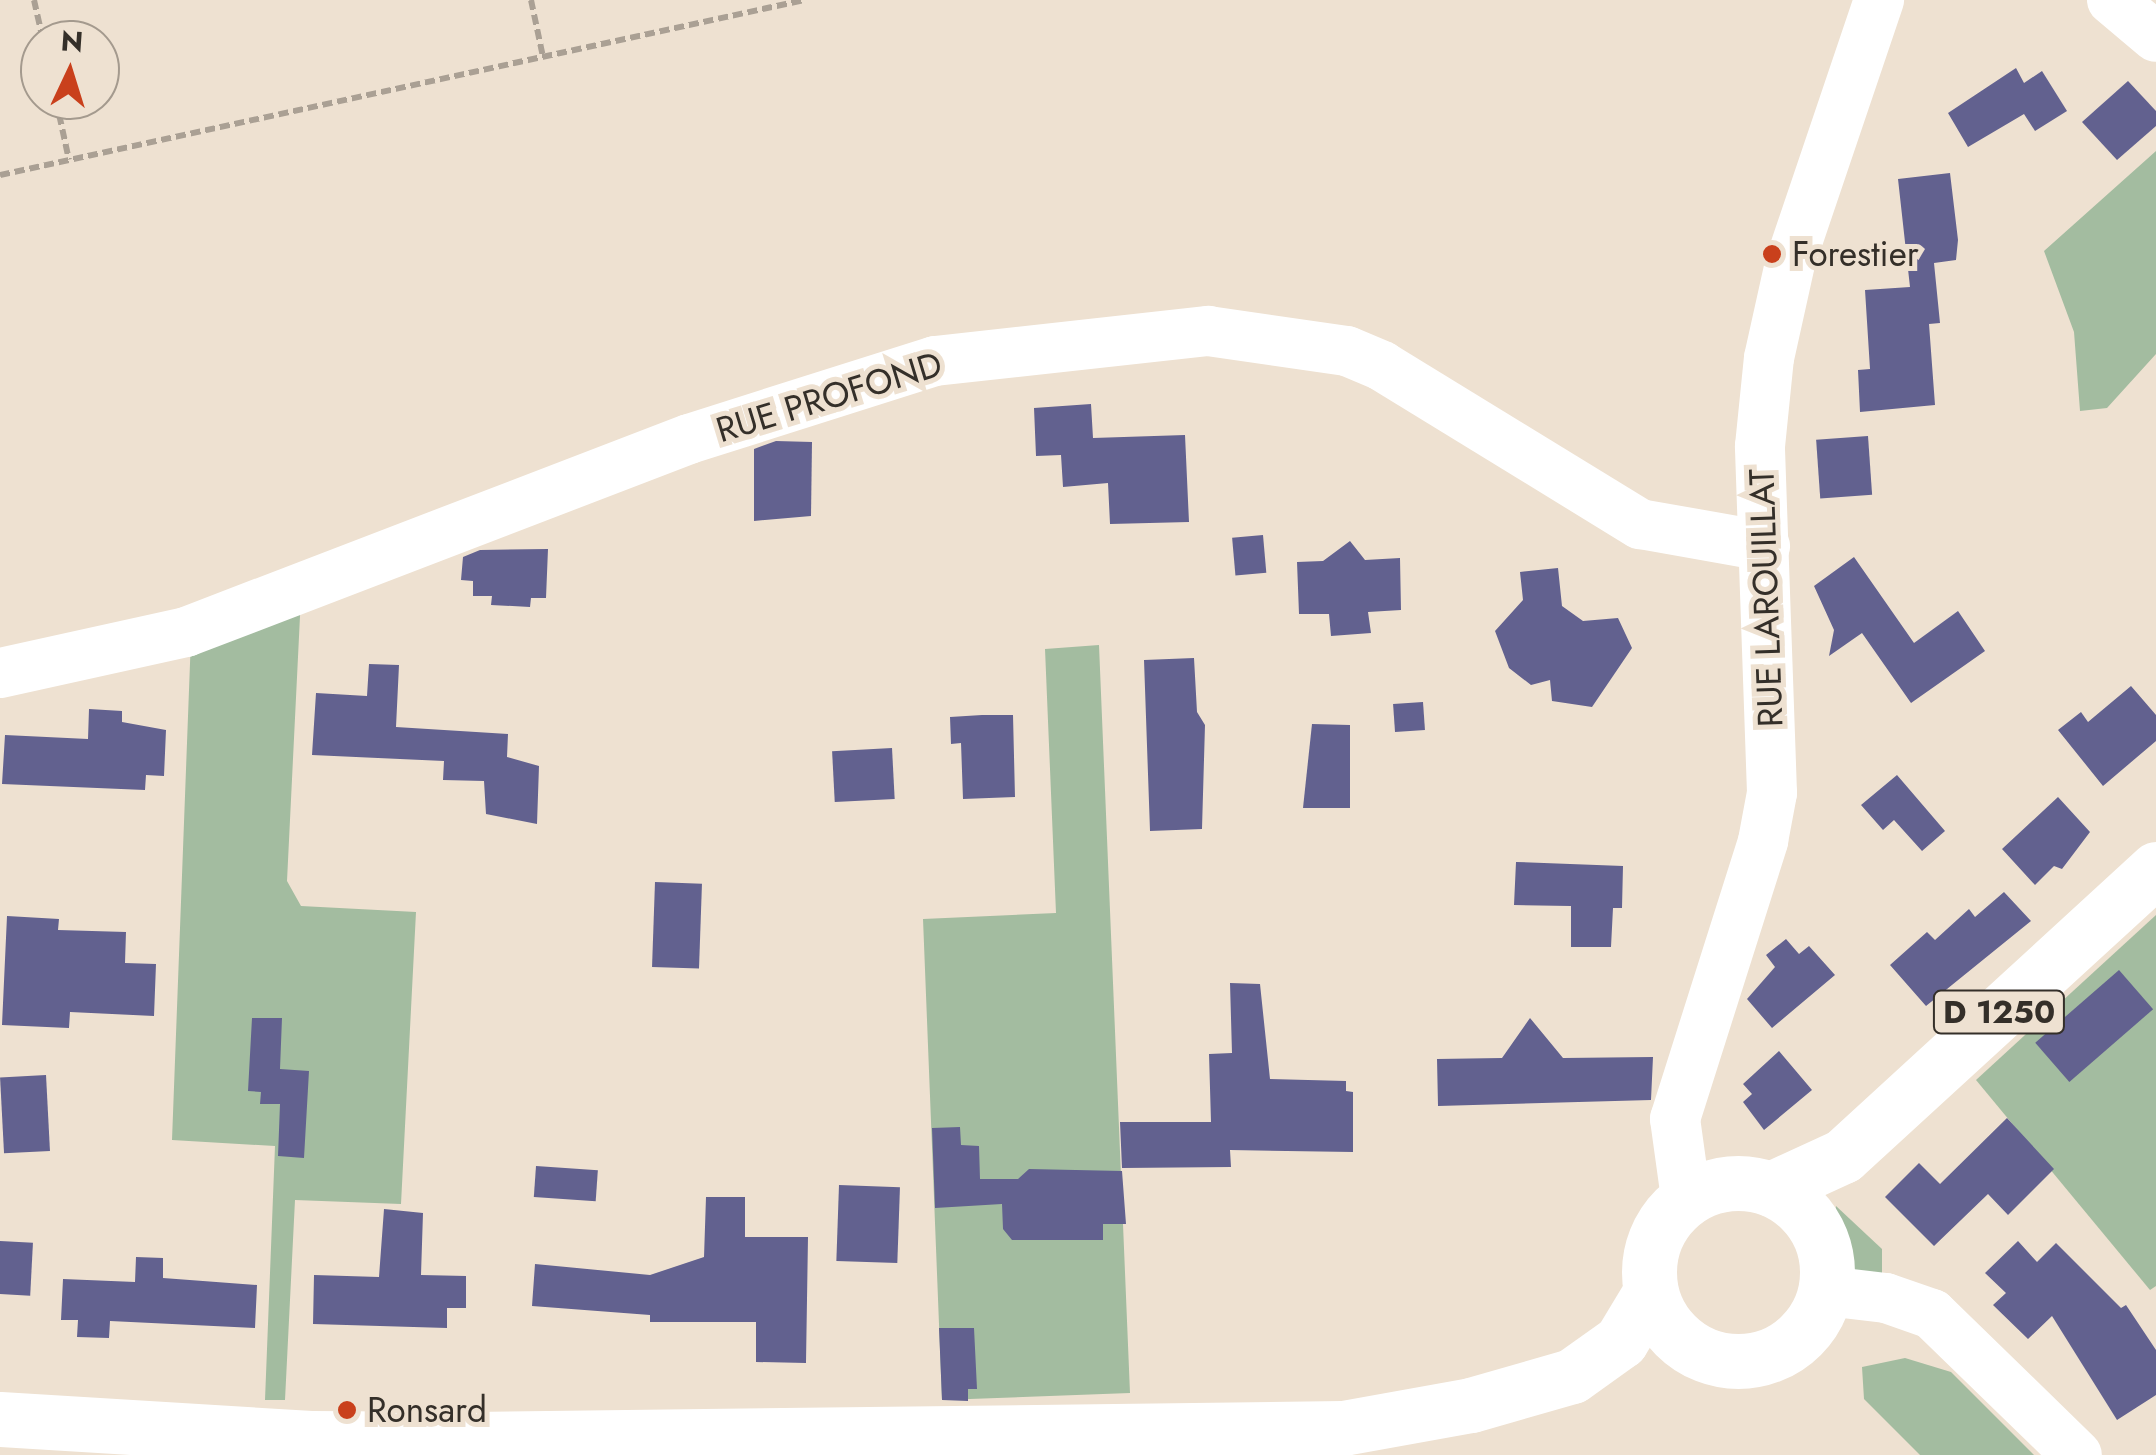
<!DOCTYPE html>
<style>
body{margin:0}
#map{position:relative;width:2156px;height:1455px;overflow:hidden;background:#eee1d1;font-family:Jost,sans-serif}
div>[style]{position:absolute}
.green>*{inset:0;background:#a3bca0}
.building>*{inset:0;background:#62618f;transform-origin:0 0}
.path>*{height:6px;margin-top:-3px;transform-origin:0;background:repeating-linear-gradient(90deg,#aaa094 0 10px,transparent 0 15px)}
.minor>*{height:50px;margin:-25px;padding:0 25px;transform-origin:25px;border-radius:25px;background:#fff}
.major>*{height:55px;margin:-27.5px;padding:0 27.5px;transform-origin:27.5px;border-radius:27.5px;background:#fff}
.major>.ring{margin:-27.5px;padding:0;box-sizing:content-box;background:none;border:55px solid #fff;border-radius:50%}
.dots>*{width:28px;height:28px;translate:-50% -50%;box-sizing:border-box;border:5px solid #eee1d1;border-radius:50%}
span{translate:-50% -50%;white-space:nowrap;text-align:center;line-height:1.15;-webkit-text-stroke:10px #eee1d1;paint-order:stroke}
.shield-label span{padding:2px 8px;background:#eee1d1;border:2px solid;border-radius:8px;-webkit-text-stroke-width:0}
.shield-label{font-size:32px;color:#342f29;font-weight:700}
.poi-label{font-size:35px;color:#342f29}
.left{translate:0 -50%;text-align:left}
.street-label{font-size:35px;color:#342f29}
.north{position:absolute;left:20px;top:20px;width:100px;height:100px;box-sizing:border-box;background:#eee1d1;border:2px solid #a49a8e;border-radius:50%;rotate:4deg;font-size:28px;font-weight:700;line-height:40px;text-align:center;color:#342f29}
.north::after{content:'';display:block;margin:auto;width:35px;height:45px;background:#c9401c;clip-path:polygon(50% 0,100% 100%,50% 72%,0 100%)}
</style>
<div id="map">
<div class="green">
<div style="clip-path:polygon(2156px 151px,2156px 354px,2107px 408px,2080px 411px,2074px 332px,2044px 251px)"></div>
<div style="clip-path:polygon(301px 596px,287px 881px,301px 906px,416px 912px,401px 1204px,295px 1200px,285px 1400px,265px 1400px,275px 1146px,172px 1140px,191px 637px)"></div>
<div style="clip-path:polygon(1099px 645px,1130px 1393px,942px 1400px,923px 919px,1056px 913px,1045px 649px)"></div>
<div style="clip-path:polygon(2156px 915px,2156px 1286px,2150px 1290px,1976px 1080px)"></div>
<div style="clip-path:polygon(1836px 1206px,1882px 1249px,1882px 1278px,1844px 1272px,1833px 1224px)"></div>
<div style="clip-path:polygon(1905px 1358px,1951px 1372px,2034px 1455px,1920px 1455px,1864px 1399px,1862px 1367px)"></div>
</div>
<div class="building">
<div style="clip-path:polygon(2016px 68px,2024px 83px,2042px 71px,2067px 111px,2035px 131px,2024px 114px,1968px 147px,1948px 113px)"></div>
<div style="clip-path:polygon(2128px 81px,2156px 111px,2156px 126px,2117px 160px,2082px 122px)"></div>
<div style="clip-path:polygon(1950px 173px,1958px 240px,1956px 260px,1934px 263px,1940px 323px,1929px 324px,1935px 405px,1860px 412px,1858px 370px,1870px 369px,1865px 290px,1910px 287px,1898px 179px)"></div>
<div style="clip-path:polygon(1091px 404px,1093px 438px,1185px 435px,1189px 522px,1110px 524px,1108px 483px,1063px 487px,1061px 455px,1036px 456px,1034px 408px)"></div>
<div style="left:1868px;top:436px;width:59px;height:52px;rotate:86deg"></div>
<div style="clip-path:polygon(776px 441px,812px 442px,811px 516px,754px 521px,754px 449px)"></div>
<div style="left:1263px;top:535px;width:38px;height:31px;rotate:85deg"></div>
<div style="clip-path:polygon(1350px 541px,1365px 560px,1400px 558px,1401px 610px,1368px 612px,1371px 633px,1331px 636px,1329px 614px,1299px 614px,1297px 562px,1323px 561px)"></div>
<div style="clip-path:polygon(548px 549px,546px 598px,531px 598px,530px 607px,491px 605px,492px 596px,473px 596px,473px 581px,461px 580px,463px 557px,480px 550px)"></div>
<div style="clip-path:polygon(1854px 557px,1914px 643px,1958px 611px,1985px 651px,1911px 703px,1862px 633px,1829px 656px,1834px 630px,1814px 586px)"></div>
<div style="clip-path:polygon(1558px 568px,1562px 606px,1583px 621px,1618px 618px,1632px 648px,1592px 707px,1552px 701px,1550px 680px,1531px 685px,1509px 668px,1495px 631px,1523px 600px,1520px 572px)"></div>
<div style="clip-path:polygon(1194px 658px,1197px 712px,1205px 725px,1202px 829px,1150px 831px,1144px 660px)"></div>
<div style="clip-path:polygon(369px 664px,399px 665px,396px 727px,508px 734px,507px 757px,539px 766px,537px 824px,486px 814px,484px 781px,443px 780px,444px 761px,312px 755px,316px 693px,367px 696px)"></div>
<div style="clip-path:polygon(2131px 686px,2156px 715px,2156px 741px,2103px 786px,2058px 730px,2081px 712px,2088px 722px)"></div>
<div style="left:1423px;top:702px;width:28px;height:30px;rotate:86deg"></div>
<div style="clip-path:polygon(89px 709px,122px 711px,122px 722px,166px 730px,164px 776px,146px 775px,145px 790px,2px 784px,5px 735px,88px 739px)"></div>
<div style="clip-path:polygon(982px 715px,1013px 715px,1015px 797px,963px 799px,961px 743px,951px 744px,950px 717px)"></div>
<div style="clip-path:polygon(1312px 724px,1350px 725px,1350px 808px,1303px 808px)"></div>
<div style="left:892px;top:748px;width:51px;height:60px;rotate:87deg"></div>
<div style="clip-path:polygon(1897px 775px,1945px 831px,1922px 851px,1894px 820px,1883px 830px,1861px 805px)"></div>
<div style="clip-path:polygon(2058px 797px,2090px 832px,2062px 869px,2054px 866px,2035px 885px,2002px 849px)"></div>
<div style="clip-path:polygon(1516px 862px,1623px 866px,1622px 908px,1613px 908px,1611px 947px,1571px 947px,1571px 906px,1514px 905px)"></div>
<div style="left:655px;top:882px;width:47px;height:85px;rotate:2deg"></div>
<div style="clip-path:polygon(2004px 892px,2031px 921px,1926px 1006px,1890px 965px,1927px 932px,1935px 940px,1969px 909px,1975px 917px)"></div>
<div style="clip-path:polygon(7px 916px,59px 919px,58px 930px,126px 932px,125px 963px,156px 964px,154px 1016px,70px 1012px,69px 1028px,2px 1025px)"></div>
<div style="clip-path:polygon(1786px 939px,1799px 954px,1809px 946px,1835px 975px,1772px 1028px,1747px 999px,1775px 967px,1766px 955px)"></div>
<div style="left:2119px;top:970px;width:52px;height:111px;rotate:49deg"></div>
<div style="clip-path:polygon(1230px 983px,1260px 984px,1270px 1079px,1346px 1081px,1346px 1091px,1353px 1092px,1353px 1152px,1230px 1150px,1231px 1167px,1122px 1168px,1120px 1122px,1211px 1122px,1209px 1054px,1232px 1053px)"></div>
<div style="clip-path:polygon(252px 1018px,282px 1018px,280px 1069px,309px 1071px,304px 1158px,278px 1156px,280px 1104px,260px 1104px,261px 1092px,248px 1091px)"></div>
<div style="clip-path:polygon(1530px 1018px,1563px 1058px,1653px 1057px,1651px 1100px,1438px 1106px,1437px 1059px,1502px 1058px)"></div>
<div style="clip-path:polygon(1779px 1051px,1812px 1090px,1764px 1130px,1743px 1102px,1752px 1094px,1743px 1084px)"></div>
<div style="left:46px;top:1075px;width:76px;height:46px;rotate:87deg"></div>
<div style="clip-path:polygon(2007px 1118px,2054px 1169px,2008px 1215px,1988px 1194px,1934px 1246px,1885px 1197px,1919px 1163px,1940px 1184px)"></div>
<div style="clip-path:polygon(960px 1127px,961px 1145px,979px 1146px,980px 1179px,1018px 1179px,1029px 1169px,1122px 1171px,1126px 1224px,1103px 1224px,1103px 1240px,1012px 1240px,1003px 1229px,1002px 1204px,935px 1208px,932px 1128px)"></div>
<div style="left:536px;top:1166px;width:62px;height:31px;rotate:4deg"></div>
<div style="left:839px;top:1185px;width:61px;height:76px;rotate:2deg"></div>
<div style="clip-path:polygon(706px 1197px,745px 1197px,745px 1237px,808px 1237px,806px 1363px,756px 1362px,756px 1322px,650px 1322px,650px 1315px,532px 1306px,535px 1264px,650px 1275px,704px 1257px)"></div>
<div style="clip-path:polygon(384px 1209px,423px 1213px,421px 1275px,466px 1276px,466px 1308px,447px 1308px,447px 1328px,313px 1324px,314px 1275px,379px 1277px)"></div>
<div style="left:0;top:1241px;width:33px;height:53px;rotate:3deg"></div>
<div style="clip-path:polygon(2018px 1241px,2037px 1262px,2056px 1243px,2121px 1308px,2126px 1305px,2156px 1350px,2156px 1395px,2117px 1420px,2052px 1316px,2028px 1339px,1993px 1305px,2006px 1293px,1985px 1273px)"></div>
<div style="clip-path:polygon(136px 1257px,163px 1258px,163px 1278px,257px 1285px,255px 1328px,110px 1321px,109px 1338px,77px 1337px,78px 1320px,61px 1320px,63px 1279px,135px 1282px)"></div>
<div style="clip-path:polygon(939px 1328px,974px 1328px,977px 1389px,968px 1389px,968px 1401px,942px 1400px)"></div>
</div>
<div class="path">
<div style="left:34px;top:0;width:41px;rotate:77.3deg"></div>
<div style="left:531px;top:0;width:58px;rotate:78.1deg"></div>
<div style="left:56px;top:100px;width:61px;rotate:77.8deg"></div>
<div style="left:0;top:175px;width:823px;rotate:-12.28deg"></div>
</div>
<div class="minor">
<div style="left:2112px;top:0;width:57px;rotate:40.1deg"></div>
<div style="left:0;top:673px;width:190px;rotate:-12.4deg"></div>
<div style="left:186px;top:632px;width:539px;rotate:-20.99deg"></div>
<div style="left:689px;top:439px;width:258px;rotate:-17.6deg"></div>
<div style="left:935px;top:361px;width:275px;rotate:-6.3deg"></div>
<div style="left:1208px;top:331px;width:140px;rotate:8.2deg"></div>
<div style="left:1347px;top:351px;width:38px;rotate:23deg"></div>
<div style="left:1382px;top:366px;width:303px;rotate:31.5deg"></div>
<div style="left:1640px;top:524px;width:127px;rotate:10deg"></div>
<div style="left:1686px;top:1198px;width:80px;rotate:-97.9deg"></div>
<div style="left:1675px;top:1119px;width:292px;rotate:-72.4deg"></div>
<div style="left:1763px;top:841px;width:49px;rotate:-79.4deg"></div>
<div style="left:1772px;top:793px;width:347px;rotate:-92deg"></div>
<div style="left:1760px;top:446px;width:88px;rotate:-84.2deg"></div>
<div style="left:1769px;top:358px;width:97px;rotate:-77.5deg"></div>
<div style="left:1790px;top:263px;width:278px;rotate:-71.3deg"></div>
<div style="left:1826px;top:1291px;width:60px;rotate:6.7deg"></div>
<div style="left:1886px;top:1298px;width:49px;rotate:19.2deg"></div>
<div style="left:1932px;top:1314px;width:202px;rotate:44.2deg"></div>
</div>
<div class="major">
<div class="ring" style="left:1649px;top:1183px;width:123px;height:123px"></div>
<div style="left:1771px;top:1189px;width:79px;rotate:-24.6deg"></div>
<div style="left:1843px;top:1156px;width:425px;rotate:-42.5deg"></div>
<div style="left:0;top:1419px;width:311px;rotate:3.5deg"></div>
<div style="left:310px;top:1438px;width:161px;rotate:0.4deg"></div>
<div style="left:471px;top:1439px;width:872px;rotate:-0.72deg"></div>
<div style="left:1343px;top:1428px;width:130px;rotate:-10.2deg"></div>
<div style="left:1471px;top:1405px;width:105px;rotate:-16deg"></div>
<div style="left:1572px;top:1376px;width:60px;rotate:-35.5deg"></div>
<div style="left:1621px;top:1341px;width:56px;rotate:-58.9deg"></div>
</div>
<div class="dots">
<div style="left:1772px;top:254px;background:#c9401c"></div>
<div style="left:347px;top:1410px;background:#c9401c"></div>
</div>
<div class="shield-label">
<span style="left:1999px;top:1012px">D 1250</span>
</div>
<div class="poi-label">
<span class="left" style="left:1792px;top:254px">Forestier</span>
<span class="left" style="left:367px;top:1410px">Ronsard</span>
</div>
<div class="street-label">
<span style="left:829px;top:397px;rotate:-17deg">RUE PROFOND</span>
<span style="left:1766px;top:598px;rotate:-92deg">RUE LAROUILLAT</span>
</div>
<div class="north">N</div>
</div>
